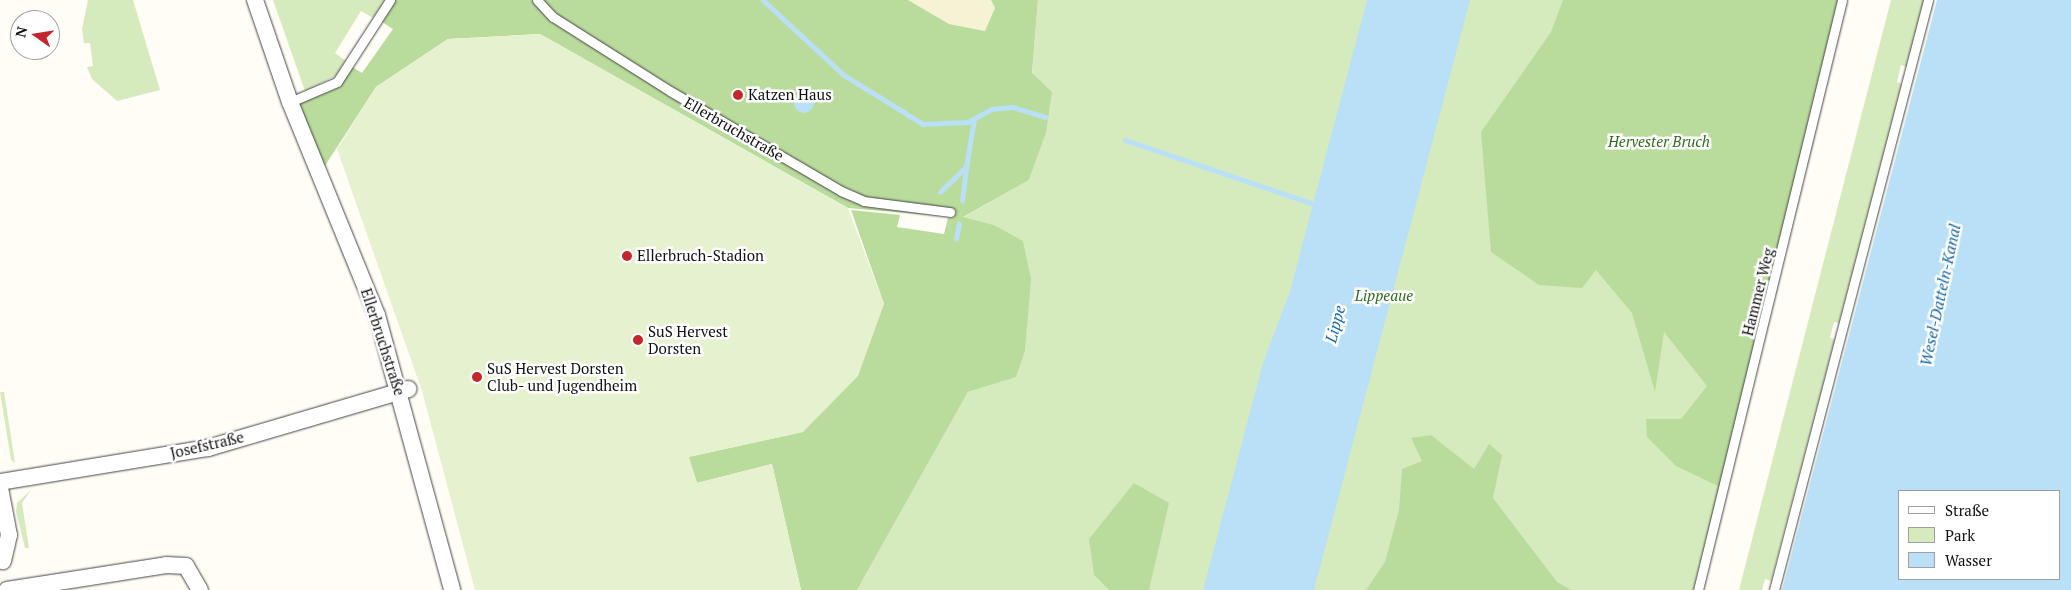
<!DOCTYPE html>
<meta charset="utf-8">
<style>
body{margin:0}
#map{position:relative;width:2071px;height:590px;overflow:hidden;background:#fffdf5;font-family:"PT Serif",serif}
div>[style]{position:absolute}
.farmland>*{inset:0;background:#f6f3d4}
.green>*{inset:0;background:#d5ebbd}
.forest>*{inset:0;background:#b9dc9c}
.pitch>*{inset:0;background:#e6f2cf}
.water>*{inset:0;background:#b9e0f7}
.round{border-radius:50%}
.stream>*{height:4.5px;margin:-2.25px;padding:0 2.25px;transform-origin:2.25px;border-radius:2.25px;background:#b9e0f7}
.roads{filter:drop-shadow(0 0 1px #444) drop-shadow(0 0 1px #444)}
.lane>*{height:9px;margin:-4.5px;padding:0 4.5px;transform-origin:4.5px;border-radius:4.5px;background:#fff}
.street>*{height:16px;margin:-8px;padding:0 8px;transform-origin:8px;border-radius:8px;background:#fff}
.dots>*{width:14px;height:14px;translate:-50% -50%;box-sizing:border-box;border:2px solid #fff;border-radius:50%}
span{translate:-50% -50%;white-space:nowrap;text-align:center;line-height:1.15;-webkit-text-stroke:5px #fff;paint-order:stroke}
.poi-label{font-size:15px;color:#111}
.left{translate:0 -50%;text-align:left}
.street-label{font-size:15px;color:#111}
.park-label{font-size:15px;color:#2f6b1f;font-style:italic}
.water-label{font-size:16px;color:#1768a6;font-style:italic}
.legend{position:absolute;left:1898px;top:490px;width:162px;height:90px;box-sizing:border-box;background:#fff;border:1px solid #a0a0a0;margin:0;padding:6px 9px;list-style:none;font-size:15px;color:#111}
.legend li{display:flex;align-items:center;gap:10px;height:25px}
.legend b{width:25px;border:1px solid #a0a0a0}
.north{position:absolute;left:10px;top:10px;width:50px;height:50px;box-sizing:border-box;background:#fff;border:1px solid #a0a0a0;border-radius:50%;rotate:283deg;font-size:14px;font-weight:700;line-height:20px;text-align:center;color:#111}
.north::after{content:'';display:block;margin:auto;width:18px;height:22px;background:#c4262e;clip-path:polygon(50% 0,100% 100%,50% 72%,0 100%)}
</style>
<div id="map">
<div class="farmland">
<div style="clip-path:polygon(908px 0,991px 0,995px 8px,986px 31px,949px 24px)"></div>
</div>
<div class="green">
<div style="clip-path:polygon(88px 0,133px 0,160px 90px,117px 101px,92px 79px,87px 67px,93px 66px,90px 43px,84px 43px,82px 29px)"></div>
<div style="clip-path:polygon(273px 0,386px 0,373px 18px,361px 11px,335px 53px,346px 61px,337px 75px,305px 91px)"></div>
<div style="clip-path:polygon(1038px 0,1846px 0,1812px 148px,1696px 590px,857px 590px,968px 392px,1015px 377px,1025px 351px,1027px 321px,1007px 233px,994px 225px,962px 218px,1029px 180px,1046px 133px,1032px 74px)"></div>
<div style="clip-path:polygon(1891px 0,1925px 0,1907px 67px,1901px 65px,1897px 82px,1902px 84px,1839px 323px,1834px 322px,1830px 338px,1835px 339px,1771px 581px,1765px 579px,1762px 590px,1739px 590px)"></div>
<div style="clip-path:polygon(0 392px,4px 392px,15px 463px,11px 460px)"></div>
<div style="clip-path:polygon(31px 490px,22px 503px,29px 548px,25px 548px,16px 512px,17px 503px)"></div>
</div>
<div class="forest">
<div style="clip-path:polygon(391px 0,908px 0,949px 24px,985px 31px,995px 8px,991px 0,1038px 0,1032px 73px,1052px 92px,1046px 133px,1029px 180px,963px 217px,994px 225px,1023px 241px,1031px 279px,1025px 351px,1016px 377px,968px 392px,857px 590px,801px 590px,772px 464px,697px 483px,688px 457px,802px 432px,884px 304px,851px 210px,900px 215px,897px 227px,944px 234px,948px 218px,955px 217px,848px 208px,540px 34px,448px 39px,376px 87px,319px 175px,290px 102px,337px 82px,349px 65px,362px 73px,393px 29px,379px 20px)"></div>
<div style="clip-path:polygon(1563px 0,1843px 0,1694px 590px,1718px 486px,1676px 466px,1647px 437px,1646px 419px,1681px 419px,1707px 386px,1664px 332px,1655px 392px,1632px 313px,1596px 270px,1582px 288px,1539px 285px,1491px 252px,1481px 132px,1551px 32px)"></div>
<div style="clip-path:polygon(1431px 435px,1474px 469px,1489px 444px,1502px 455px,1493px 498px,1557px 582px,1571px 590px,1366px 590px,1385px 562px,1399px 510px,1402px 469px,1422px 461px,1411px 438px)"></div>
<div style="clip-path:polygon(1134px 483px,1169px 503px,1149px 590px,1109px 590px,1094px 575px,1089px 539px)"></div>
</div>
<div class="pitch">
<div style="clip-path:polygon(540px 34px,848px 208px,884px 304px,858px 376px,803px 432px,689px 457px,697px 483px,772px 464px,801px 590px,475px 590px,422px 391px,337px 149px,376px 87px,448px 39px)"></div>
</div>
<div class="water">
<div style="clip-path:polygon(1367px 0,1470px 0,1314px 590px,1203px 590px,1263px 363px,1290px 291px)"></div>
<div style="clip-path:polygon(evenodd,1937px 0,2071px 0,2071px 590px,1782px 590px,1937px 0,2060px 491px,2060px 579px,1900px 579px,1900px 491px,2060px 491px)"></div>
<div class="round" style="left:794px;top:93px;width:20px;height:20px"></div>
</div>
<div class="stream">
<div style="left:763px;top:0;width:110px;rotate:42.8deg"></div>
<div style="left:844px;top:75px;width:93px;rotate:31.8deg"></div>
<div style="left:923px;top:124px;width:45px;rotate:-2.5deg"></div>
<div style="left:968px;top:122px;width:26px;rotate:-29deg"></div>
<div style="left:991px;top:109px;width:22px;rotate:-5deg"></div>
<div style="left:1013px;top:107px;width:34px;rotate:17deg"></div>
<div style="left:1125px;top:140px;width:200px;rotate:18.7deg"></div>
<div style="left:940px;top:192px;width:36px;rotate:-44deg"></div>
<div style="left:966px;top:167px;width:49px;rotate:-80.5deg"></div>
<div style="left:962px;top:201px;width:34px;rotate:-83deg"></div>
<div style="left:956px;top:239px;width:15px;rotate:-79deg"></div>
</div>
<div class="roads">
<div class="lane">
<div style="left:537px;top:0;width:23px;rotate:47deg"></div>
<div style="left:553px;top:17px;width:138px;rotate:32.3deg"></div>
<div style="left:670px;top:91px;width:198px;rotate:30.3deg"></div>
<div style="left:841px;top:191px;width:25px;rotate:23deg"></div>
<div style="left:864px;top:201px;width:87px;rotate:7.3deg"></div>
<div style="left:290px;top:102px;width:51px;rotate:-23.1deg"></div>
<div style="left:337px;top:82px;width:98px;rotate:-57.1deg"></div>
<div style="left:1698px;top:590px;width:607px;rotate:-76.28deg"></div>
<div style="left:1774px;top:590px;width:610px;rotate:-75.37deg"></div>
</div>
<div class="street">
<div style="left:255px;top:0;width:108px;rotate:71.1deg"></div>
<div style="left:290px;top:102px;width:230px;rotate:67.8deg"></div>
<div style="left:377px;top:315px;width:285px;rotate:74.7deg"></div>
<div style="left:0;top:482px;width:211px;rotate:-9.3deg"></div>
<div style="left:208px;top:448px;width:209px;rotate:-16.4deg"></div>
<div style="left:0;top:488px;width:48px;rotate:79.2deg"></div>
<div style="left:9px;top:535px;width:27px;rotate:103deg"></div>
<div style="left:7px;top:590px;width:161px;rotate:-8.9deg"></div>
<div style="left:166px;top:565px;width:20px;rotate:3deg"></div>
<div style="left:186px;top:566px;width:28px;rotate:60deg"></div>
</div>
</div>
<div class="dots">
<div style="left:738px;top:95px;background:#c4262e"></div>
<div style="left:627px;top:256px;background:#c4262e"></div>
<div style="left:638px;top:340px;background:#c4262e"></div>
<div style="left:477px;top:377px;background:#c4262e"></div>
</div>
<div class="poi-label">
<span class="left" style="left:748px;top:95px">Katzen Haus</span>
<span class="left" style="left:637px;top:256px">Ellerbruch-Stadion</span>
<span class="left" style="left:648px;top:340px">SuS Hervest<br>Dorsten</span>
<span class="left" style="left:487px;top:377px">SuS Hervest Dorsten<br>Club- und Jugendheim</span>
</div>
<div class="street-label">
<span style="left:734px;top:129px;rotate:30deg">Ellerbruchstraße</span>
<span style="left:1758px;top:292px;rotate:-76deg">Hammer Weg</span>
<span style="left:383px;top:342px;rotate:72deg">Ellerbruchstraße</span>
<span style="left:207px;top:445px;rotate:-13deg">Josefstraße</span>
</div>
<div class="park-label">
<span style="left:1659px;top:142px">Hervester Bruch</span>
<span style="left:1384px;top:296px">Lippeaue</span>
</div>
<div class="water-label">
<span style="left:1940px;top:295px;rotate:-78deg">Wesel-Datteln-Kanal</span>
<span style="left:1335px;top:324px;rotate:-75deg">Lippe</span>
</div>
<ul class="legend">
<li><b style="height:6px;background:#fff"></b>Straße</li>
<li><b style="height:14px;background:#d5ebbd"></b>Park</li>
<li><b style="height:14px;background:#b9e0f7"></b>Wasser</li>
</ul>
<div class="north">N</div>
</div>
